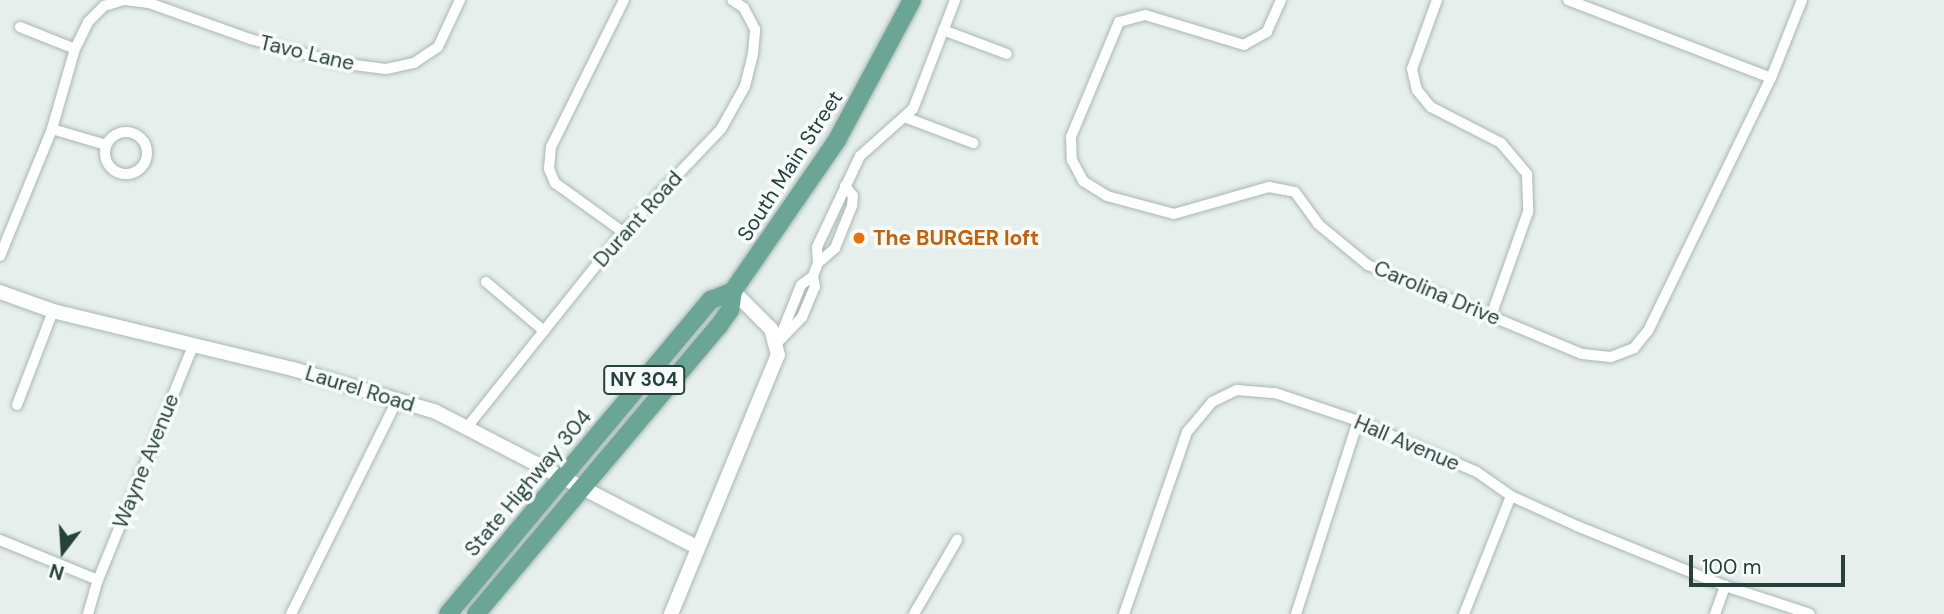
<!DOCTYPE html>
<style>
body{margin:0}
#map{position:relative;width:1944px;height:614px;overflow:hidden;background:#e6efeb;font-family:"DM Sans",sans-serif}
div>[style]{position:absolute}
.roads{filter:drop-shadow(0 0 2px #a8b8b2) drop-shadow(0 0 2px #a8b8b2)}
.minor>*{height:10px;margin:-5px;padding:0 5px;transform-origin:5px;border-radius:5px;background:#fff}
.minor>.ring{margin:-5px;padding:0;box-sizing:content-box;background:none;border:10px solid #fff;border-radius:50%}
.tertiary>*{height:14px;margin:-7px;padding:0 7px;transform-origin:7px;border-radius:7px;background:#fff}
.primary>*{height:18px;margin:-9px;padding:0 9px;transform-origin:9px;border-radius:9px;background:#6aa596}
.dots>*{width:19px;height:19px;translate:-50% -50%;box-sizing:border-box;border:4px solid #f7fbf9;border-radius:50%}
span{translate:-50% -50%;white-space:nowrap;text-align:center;line-height:1.15;-webkit-text-stroke:7px #f7fbf9;paint-order:stroke}
.shield-label span{padding:2px 5px;background:#f7fbf9;border:2px solid;border-radius:5px;-webkit-text-stroke-width:0}
.shield-label{font-size:19px;color:#24423a;font-weight:700}
.street-label{font-size:21px;color:#24423a}
.food-label{font-size:21px;color:#c56008;font-weight:700}
.left{translate:0 -50%;text-align:left}
.north{position:absolute;left:28px;top:516px;width:70px;height:70px;-webkit-text-stroke:5px #f7fbf9;paint-order:stroke;rotate:197deg;font-size:19px;font-weight:700;line-height:28px;text-align:center;color:#24423a}
.north::after{content:'';display:block;margin:auto;width:24px;height:32px;background:#24423a;clip-path:polygon(50% 0,100% 100%,50% 72%,0 100%)}
.scale{position:absolute;left:1689px;top:555px;width:156px;height:32px;box-sizing:border-box;border:4px solid #24423a;border-top:0;padding-left:9px;font-size:21px;line-height:24px;white-space:nowrap;color:#24423a;-webkit-text-stroke:5px #f7fbf9;paint-order:stroke}
</style>
<div id="map">
<div class="roads">
<div class="minor">
<div style="left:125px;top:0;width:24px;rotate:7deg"></div>
<div style="left:149px;top:3px;width:107px;rotate:19.6deg"></div>
<div style="left:250px;top:39px;width:92px;rotate:15.1deg"></div>
<div style="left:339px;top:63px;width:47px;rotate:7.3deg"></div>
<div style="left:386px;top:69px;width:29px;rotate:-12deg"></div>
<div style="left:414px;top:63px;width:29px;rotate:-34deg"></div>
<div style="left:438px;top:47px;width:52px;rotate:-64.9deg"></div>
<div style="left:1281px;top:0;width:35px;rotate:114deg"></div>
<div style="left:1267px;top:32px;width:26px;rotate:151deg"></div>
<div style="left:1244px;top:45px;width:103px;rotate:-163.1deg"></div>
<div style="left:1145px;top:15px;width:27px;rotate:165deg"></div>
<div style="left:1119px;top:22px;width:125px;rotate:112.7deg"></div>
<div style="left:1071px;top:137px;width:23px;rotate:88deg"></div>
<div style="left:1072px;top:160px;width:24px;rotate:62deg"></div>
<div style="left:1083px;top:181px;width:28px;rotate:32deg"></div>
<div style="left:1107px;top:196px;width:69px;rotate:15deg"></div>
<div style="left:1174px;top:214px;width:99px;rotate:-15.9deg"></div>
<div style="left:1269px;top:187px;width:26px;rotate:11deg"></div>
<div style="left:1295px;top:192px;width:39px;rotate:54deg"></div>
<div style="left:1318px;top:224px;width:65px;rotate:39.4deg"></div>
<div style="left:1368px;top:265px;width:232px;rotate:22.6deg"></div>
<div style="left:1582px;top:354px;width:29px;rotate:6deg"></div>
<div style="left:1611px;top:357px;width:25px;rotate:-21deg"></div>
<div style="left:1634px;top:348px;width:22px;rotate:-51deg"></div>
<div style="left:1648px;top:331px;width:281px;rotate:-64.1deg"></div>
<div style="left:1771px;top:78px;width:84px;rotate:-68.3deg"></div>
<div style="left:1437px;top:0;width:73px;rotate:109.9deg"></div>
<div style="left:1412px;top:69px;width:22px;rotate:77deg"></div>
<div style="left:1417px;top:90px;width:22px;rotate:51deg"></div>
<div style="left:1431px;top:107px;width:79px;rotate:27.2deg"></div>
<div style="left:1501px;top:143px;width:40px;rotate:50deg"></div>
<div style="left:1527px;top:174px;width:38px;rotate:88deg"></div>
<div style="left:1528px;top:212px;width:110px;rotate:109.6deg"></div>
<div style="left:1568px;top:0;width:217px;rotate:21deg"></div>
<div style="left:20px;top:27px;width:59px;rotate:21.8deg"></div>
<div style="left:943px;top:30px;width:68px;rotate:20.6deg"></div>
<div style="left:907px;top:118px;width:71px;rotate:20.7deg"></div>
<div style="left:52px;top:129px;width:56px;rotate:16.5deg"></div>
<div class="ring" style="left:105px;top:132px;width:32px;height:32px"></div>
<div style="left:623px;top:232px;width:84px;rotate:-144.2deg"></div>
<div style="left:555px;top:183px;width:15px;rotate:-113deg"></div>
<div style="left:549px;top:169px;width:22px;rotate:-85deg"></div>
<div style="left:551px;top:147px;width:164px;rotate:-63.6deg"></div>
<div style="left:0;top:256px;width:137px;rotate:-67.7deg"></div>
<div style="left:52px;top:129px;width:83px;rotate:-74deg"></div>
<div style="left:75px;top:49px;width:30px;rotate:-64deg"></div>
<div style="left:88px;top:22px;width:23px;rotate:-45deg"></div>
<div style="left:104px;top:6px;width:21px;rotate:-17deg"></div>
<div style="left:818px;top:263px;width:23px;rotate:-41deg"></div>
<div style="left:835px;top:248px;width:45px;rotate:-68deg"></div>
<div style="left:852px;top:206px;width:10px;rotate:-84deg"></div>
<div style="left:853px;top:196px;width:13px;rotate:-129deg"></div>
<div style="left:486px;top:282px;width:76px;rotate:40.2deg"></div>
<div style="left:780px;top:340px;width:32px;rotate:-46deg"></div>
<div style="left:802px;top:317px;width:33px;rotate:-67deg"></div>
<div style="left:815px;top:287px;width:11px;rotate:-100deg"></div>
<div style="left:778px;top:342px;width:61px;rotate:-68deg"></div>
<div style="left:801px;top:285px;width:15px;rotate:-37deg"></div>
<div style="left:813px;top:276px;width:14px;rotate:-69deg"></div>
<div style="left:818px;top:263px;width:16px;rotate:-94deg"></div>
<div style="left:817px;top:247px;width:101px;rotate:-64.7deg"></div>
<div style="left:860px;top:156px;width:71px;rotate:-41.6deg"></div>
<div style="left:913px;top:109px;width:117px;rotate:-68.9deg"></div>
<div style="left:17px;top:405px;width:101px;rotate:-69deg"></div>
<div style="left:468px;top:426px;width:248px;rotate:-51.4deg"></div>
<div style="left:623px;top:232px;width:142px;rotate:-46.4deg"></div>
<div style="left:721px;top:129px;width:49px;rotate:-60.8deg"></div>
<div style="left:745px;top:86px;width:33px;rotate:-76deg"></div>
<div style="left:753px;top:54px;width:25px;rotate:-85deg"></div>
<div style="left:755px;top:29px;width:24px;rotate:-118deg"></div>
<div style="left:744px;top:8px;width:14px;rotate:-146deg"></div>
<div style="left:0;top:540px;width:106px;rotate:22.2deg"></div>
<div style="left:88px;top:614px;width:35px;rotate:-74deg"></div>
<div style="left:98px;top:580px;width:250px;rotate:-67.9deg"></div>
<div style="left:291px;top:614px;width:239px;rotate:-63.6deg"></div>
<div style="left:914px;top:614px;width:86px;rotate:-59.8deg"></div>
<div style="left:1124px;top:614px;width:193px;rotate:-70.9deg"></div>
<div style="left:1187px;top:432px;width:39px;rotate:-50deg"></div>
<div style="left:1212px;top:402px;width:28px;rotate:-26deg"></div>
<div style="left:1237px;top:390px;width:38px;rotate:5deg"></div>
<div style="left:1275px;top:393px;width:88px;rotate:18.6deg"></div>
<div style="left:1358px;top:421px;width:129px;rotate:23.2deg"></div>
<div style="left:1477px;top:472px;width:42px;rotate:35.2deg"></div>
<div style="left:1511px;top:496px;width:72px;rotate:24.4deg"></div>
<div style="left:1577px;top:526px;width:160px;rotate:22.1deg"></div>
<div style="left:1725px;top:586px;width:89px;rotate:18.2deg"></div>
<div style="left:1296px;top:614px;width:203px;rotate:-72.2deg"></div>
<div style="left:1464px;top:614px;width:127px;rotate:-68.3deg"></div>
<div style="left:1715px;top:614px;width:30px;rotate:-70deg"></div>
</div>
<div class="tertiary">
<div style="left:0;top:292px;width:56px;rotate:19.7deg"></div>
<div style="left:53px;top:311px;width:247px;rotate:13.6deg"></div>
<div style="left:293px;top:369px;width:149px;rotate:16.7deg"></div>
<div style="left:436px;top:412px;width:293px;rotate:27.4deg"></div>
<div style="left:671px;top:614px;width:280px;rotate:-67.6deg"></div>
<div style="left:778px;top:355px;width:27px;rotate:-105deg"></div>
<div style="left:771px;top:329px;width:54px;rotate:-135deg"></div>
</div>
<div class="primary">
<div style="left:733px;top:291px;width:183px;rotate:-55.4deg"></div>
<div style="left:837px;top:140px;width:159px;rotate:-61.8deg"></div>
<div style="left:448px;top:614px;width:410px;rotate:-50.1deg"></div>
<div style="left:711px;top:300px;width:24px;rotate:-22deg"></div>
<div style="left:476px;top:614px;width:375px;rotate:-49.9deg"></div>
<div style="left:718px;top:327px;width:21px;rotate:-55deg"></div>
<div style="left:730px;top:310px;width:19px;rotate:-81deg"></div>
</div>
</div>
<div class="dots">
<div style="left:859px;top:238px;background:#e8710a"></div>
</div>
<div class="shield-label">
<span style="left:644px;top:380px">NY 304</span>
</div>
<div class="street-label">
<span style="left:307px;top:53px;rotate:13deg">Tavo Lane</span>
<span style="left:790px;top:166px;rotate:-57deg">South Main Street</span>
<span style="left:638px;top:219px;rotate:-48deg">Durant Road</span>
<span style="left:1437px;top:293px;rotate:23deg">Carolina Drive</span>
<span style="left:360px;top:389px;rotate:17deg">Laurel Road</span>
<span style="left:1407px;top:443px;rotate:23deg">Hall Avenue</span>
<span style="left:146px;top:461px;rotate:-68deg">Wayne Avenue</span>
<span style="left:528px;top:483px;rotate:-50deg">State Highway 304</span>
</div>
<div class="food-label">
<span class="left" style="left:873px;top:238px">The BURGER loft</span>
</div>
<div class="north">N</div>
<div class="scale">100 m</div>
</div>
